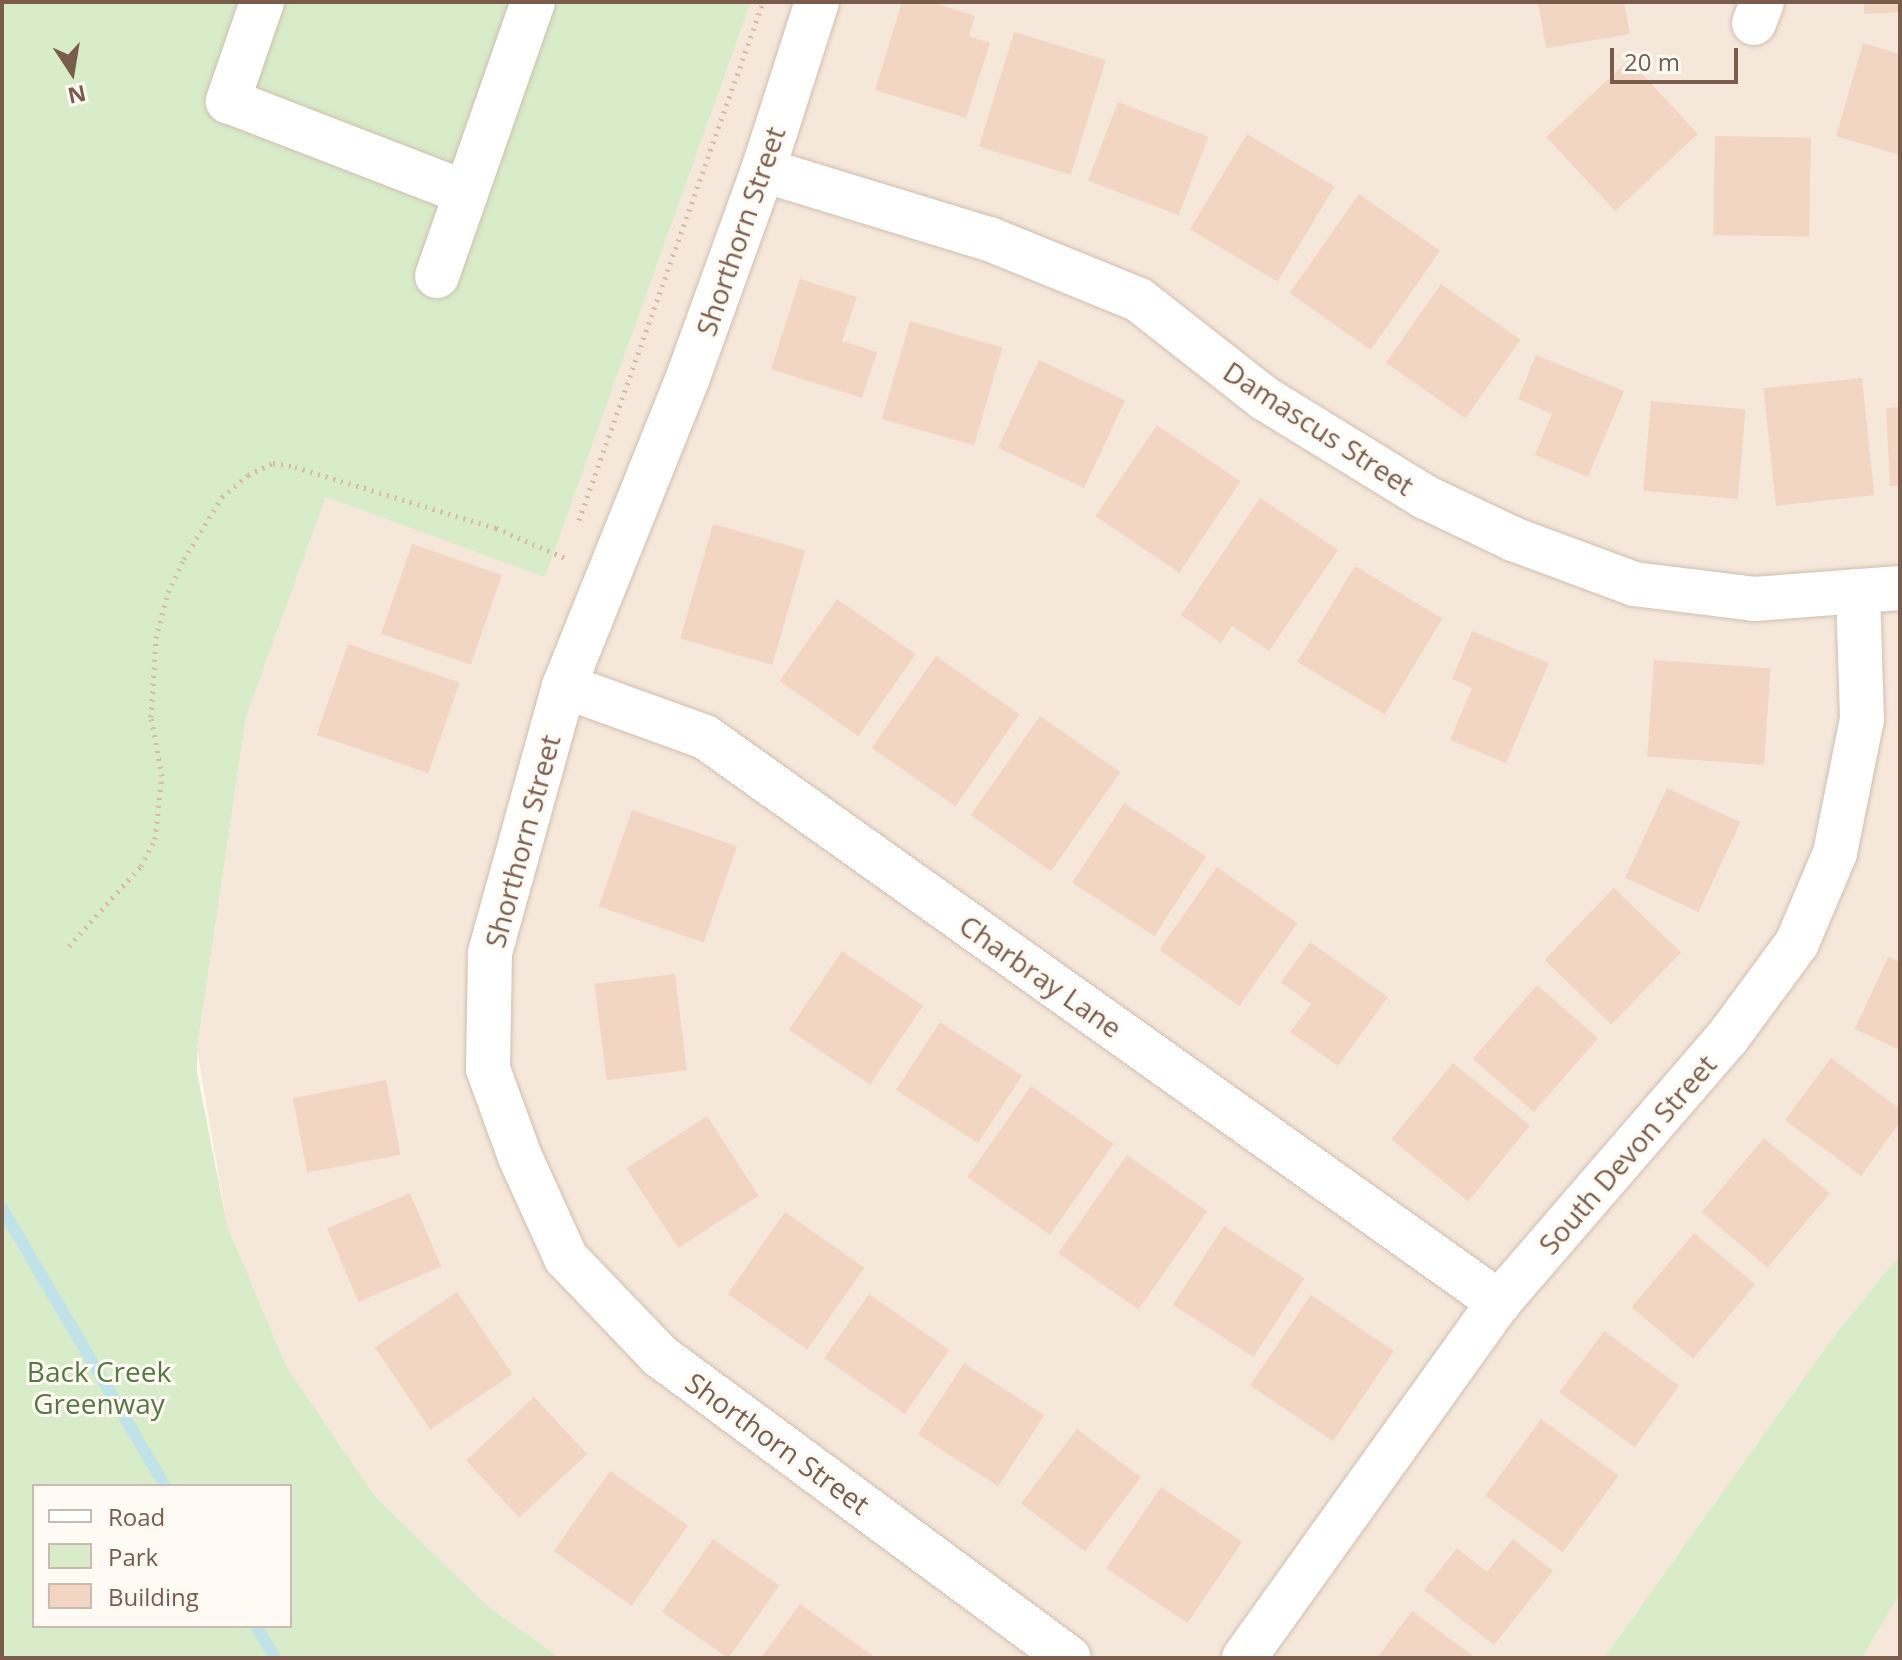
<!DOCTYPE html>
<style>
body{margin:0}
#map{position:relative;width:1902px;height:1660px;overflow:hidden;background:#fdf6ec;font-family:"Open Sans",sans-serif}
div>[style]{position:absolute}
.residential>*{inset:0;background:#f5e8da}
.green>*{inset:0;background:#d8ecc9}
.stream>*{height:12px;margin:-6px;padding:0 6px;transform-origin:6px;border-radius:6px;background:#bfe3e8}
.building>*{inset:0;background:#f3d5c3;transform-origin:0 0}
.path>*{height:5px;margin-top:-2.5px;transform-origin:0;background:repeating-linear-gradient(90deg,#d9b8a5 0 2px,transparent 0 8px)}
.roads{filter:drop-shadow(0 0 2px #d1beb0) drop-shadow(0 0 2px #d1beb0)}
.minor>*{height:44px;margin:-22px;padding:0 22px;transform-origin:22px;border-radius:22px;background:#fff}
span{translate:-50% -50%;white-space:nowrap;text-align:center;line-height:1.15;-webkit-text-stroke:6px #fffaf3;paint-order:stroke}
.street-label{font-size:28px;color:#7a5c4d}
.park-label{font-size:28px;color:#537a41}
.frame{position:absolute;inset:0;border:4px solid #7a5c4d;pointer-events:none}
.legend{position:absolute;left:32px;top:1484px;width:260px;height:144px;box-sizing:border-box;background:#fffaf3;border:2px solid #cabbb1;margin:0;padding:10px 14px;list-style:none;font-size:24px;color:#7a5c4d}
.legend li{display:flex;align-items:center;gap:16px;height:40px}
.legend b{width:40px;border:2px solid #cabbb1}
.north{position:absolute;left:32px;top:32px;width:80px;height:80px;-webkit-text-stroke:6px #fffaf3;paint-order:stroke;rotate:168deg;font-size:22px;font-weight:700;line-height:32px;text-align:center;color:#7a5c4d}
.north::after{content:'';display:block;margin:auto;width:28px;height:36px;background:#7a5c4d;clip-path:polygon(50% 0,100% 100%,50% 72%,0 100%)}
.scale{position:absolute;left:1610px;top:48px;width:128px;height:36px;box-sizing:border-box;border:4px solid #7a5c4d;border-top:0;padding-left:10px;font-size:24px;line-height:28px;white-space:nowrap;color:#7a5c4d;-webkit-text-stroke:6px #fffaf3;paint-order:stroke}
</style>
<div id="map">
<div class="residential">
<div style="clip-path:polygon(751px 2px,1900px 2px,1900px 1255px,1834px 1336px,1604px 1658px,560px 1658px,485px 1604px,375px 1496px,287px 1368px,227px 1225px,197px 1049px,246px 717px,326px 497px,545px 576px)"></div>
<div style="clip-path:polygon(1900px 1594px,1900px 1658px,1862px 1658px)"></div>
</div>
<div class="green">
<div style="clip-path:polygon(evenodd,2px 2px,751px 2px,545px 577px,326px 497px,246px 717px,197px 1049px,197px 1073px,227px 1225px,287px 1368px,375px 1496px,485px 1604px,560px 1658px,5px 1658px,2px 1655px,2px 2px,34px 1486px,290px 1486px,290px 1626px,34px 1626px,34px 1486px)"></div>
<div style="clip-path:polygon(1900px 1255px,1900px 1594px,1862px 1658px,1604px 1658px,1834px 1336px)"></div>
</div>
<div class="stream">
<div style="left:2px;top:1208px;width:322px;rotate:59.6deg"></div>
<div style="left:256px;top:1626px;width:37px;rotate:59deg"></div>
</div>
<div class="building">
<div style="clip-path:polygon(902px 2px,931px 2px,975px 16px,969px 36px,990px 43px,966px 118px,875px 90px)"></div>
<div style="clip-path:polygon(1538px 2px,1624px 2px,1630px 34px,1546px 48px)"></div>
<div style="clip-path:polygon(1864px 2px,1900px 2px,1900px 12px,1864px 14px)"></div>
<div style="left:1014px;top:32px;width:96px;height:120px;rotate:17deg"></div>
<div style="clip-path:polygon(1863px 43px,1900px 54px,1900px 155px,1836px 136px)"></div>
<div style="left:1629px;top:60px;width:101px;height:113px;rotate:47deg"></div>
<div style="left:1118px;top:102px;width:97px;height:84px;rotate:21deg"></div>
<div style="left:1247px;top:134px;width:102px;height:111px;rotate:31deg"></div>
<div style="left:1715px;top:136px;width:96px;height:99px;rotate:1deg"></div>
<div style="left:1359px;top:194px;width:99px;height:121px;rotate:35deg"></div>
<div style="clip-path:polygon(800px 279px,857px 297px,842px 341px,877px 352px,862px 398px,771px 369px)"></div>
<div style="left:1441px;top:284px;width:97px;height:96px;rotate:35deg"></div>
<div style="left:910px;top:321px;width:96px;height:102px;rotate:16deg"></div>
<div style="clip-path:polygon(1536px 355px,1624px 391px,1588px 477px,1535px 455px,1552px 414px,1518px 399px)"></div>
<div style="left:1039px;top:360px;width:95px;height:97px;rotate:25deg"></div>
<div style="left:1862px;top:378px;width:118px;height:99px;rotate:84deg"></div>
<div style="left:1651px;top:401px;width:95px;height:90px;rotate:5deg"></div>
<div style="clip-path:polygon(1900px 407px,1900px 486px,1890px 486px,1886px 408px)"></div>
<div style="left:1157px;top:425px;width:101px;height:110px;rotate:34deg"></div>
<div style="clip-path:polygon(1260px 498px,1338px 550px,1269px 651px,1232px 626px,1221px 643px,1181px 615px)"></div>
<div style="left:713px;top:524px;width:96px;height:119px;rotate:16deg"></div>
<div style="left:412px;top:544px;width:95px;height:95px;rotate:19deg"></div>
<div style="left:1355px;top:566px;width:102px;height:112px;rotate:31deg"></div>
<div style="left:837px;top:599px;width:96px;height:100px;rotate:35deg"></div>
<div style="clip-path:polygon(1472px 631px,1549px 663px,1506px 763px,1450px 740px,1472px 688px,1452px 679px)"></div>
<div style="left:348px;top:644px;width:118px;height:96px;rotate:19deg"></div>
<div style="left:936px;top:656px;width:102px;height:112px;rotate:35deg"></div>
<div style="left:1654px;top:660px;width:117px;height:97px;rotate:4deg"></div>
<div style="left:1040px;top:716px;width:98px;height:121px;rotate:35deg"></div>
<div style="left:1667px;top:788px;width:81px;height:99px;rotate:25deg"></div>
<div style="left:1124px;top:803px;width:98px;height:95px;rotate:33deg"></div>
<div style="left:632px;top:810px;width:111px;height:102px;rotate:19deg"></div>
<div style="left:1217px;top:867px;width:98px;height:101px;rotate:35deg"></div>
<div style="left:1614px;top:888px;width:93px;height:100px;rotate:44deg"></div>
<div style="clip-path:polygon(1310px 942px,1388px 997px,1338px 1066px,1290px 1032px,1311px 1004px,1281px 982px)"></div>
<div style="left:842px;top:951px;width:98px;height:95px;rotate:34deg"></div>
<div style="clip-path:polygon(1888px 957px,1900px 962px,1900px 1050px,1855px 1029px)"></div>
<div style="left:675px;top:974px;width:97px;height:81px;rotate:83deg"></div>
<div style="left:1537px;top:985px;width:81px;height:98px;rotate:41deg"></div>
<div style="left:940px;top:1022px;width:98px;height:81px;rotate:33deg"></div>
<div style="clip-path:polygon(1831px 1058px,1900px 1109px,1900px 1122px,1861px 1176px,1785px 1120px)"></div>
<div style="left:1453px;top:1063px;width:99px;height:98px;rotate:39deg"></div>
<div style="left:386px;top:1080px;width:76px;height:95px;rotate:79deg"></div>
<div style="left:1031px;top:1086px;width:101px;height:111px;rotate:35deg"></div>
<div style="left:707px;top:1116px;width:95px;height:96px;rotate:57deg"></div>
<div style="left:1764px;top:1138px;width:86px;height:97px;rotate:40deg"></div>
<div style="left:1127px;top:1155px;width:98px;height:120px;rotate:35deg"></div>
<div style="left:410px;top:1193px;width:80px;height:90px;rotate:67deg"></div>
<div style="left:785px;top:1212px;width:97px;height:100px;rotate:35deg"></div>
<div style="left:1224px;top:1226px;width:96px;height:94px;rotate:33deg"></div>
<div style="left:1694px;top:1233px;width:80px;height:97px;rotate:40deg"></div>
<div style="left:457px;top:1292px;width:99px;height:99px;rotate:56deg"></div>
<div style="left:869px;top:1294px;width:98px;height:78px;rotate:35deg"></div>
<div style="left:1311px;top:1295px;width:100px;height:109px;rotate:34deg"></div>
<div style="left:1604px;top:1331px;width:93px;height:76px;rotate:36deg"></div>
<div style="left:964px;top:1363px;width:96px;height:85px;rotate:33deg"></div>
<div style="left:534px;top:1397px;width:78px;height:93px;rotate:47deg"></div>
<div style="left:1541px;top:1419px;width:96px;height:95px;rotate:36deg"></div>
<div style="left:1077px;top:1429px;width:80px;height:93px;rotate:37deg"></div>
<div style="left:610px;top:1471px;width:95px;height:98px;rotate:35deg"></div>
<div style="left:1161px;top:1487px;width:98px;height:98px;rotate:34deg"></div>
<div style="left:713px;top:1539px;width:81px;height:89px;rotate:35deg"></div>
<div style="clip-path:polygon(1513px 1539px,1553px 1571px,1494px 1645px,1424px 1590px,1457px 1548px,1487px 1572px)"></div>
<div style="clip-path:polygon(800px 1604px,876px 1658px,761px 1658px)"></div>
<div style="clip-path:polygon(1412px 1611px,1476px 1658px,1377px 1658px)"></div>
</div>
<div class="path">
<div style="left:579px;top:520px;width:550px;rotate:-70.44deg"></div>
<div style="left:69px;top:946px;width:108px;rotate:-48deg"></div>
<div style="left:141px;top:866px;width:30px;rotate:-63deg"></div>
<div style="left:155px;top:839px;width:63px;rotate:-83.7deg"></div>
<div style="left:162px;top:776px;width:60px;rotate:-100.6deg"></div>
<div style="left:151px;top:717px;width:79px;rotate:-86.4deg"></div>
<div style="left:156px;top:638px;width:48px;rotate:-75.4deg"></div>
<div style="left:168px;top:592px;width:37px;rotate:-64deg"></div>
<div style="left:184px;top:559px;width:73px;rotate:-58.5deg"></div>
<div style="left:222px;top:497px;width:34px;rotate:-40deg"></div>
<div style="left:248px;top:475px;width:28px;rotate:-26deg"></div>
<div style="left:273px;top:463px;width:22px;rotate:10deg"></div>
<div style="left:295px;top:467px;width:210px;rotate:16.9deg"></div>
<div style="left:496px;top:528px;width:75px;rotate:23.5deg"></div>
</div>
<div class="roads">
<div class="minor">
<div style="left:262px;top:2px;width:105px;rotate:109deg"></div>
<div style="left:228px;top:101px;width:255px;rotate:21.1deg"></div>
<div style="left:817px;top:2px;width:176px;rotate:107.8deg"></div>
<div style="left:763px;top:170px;width:223px;rotate:109.9deg"></div>
<div style="left:687px;top:380px;width:330px;rotate:111.9deg"></div>
<div style="left:564px;top:686px;width:277px;rotate:105.5deg"></div>
<div style="left:490px;top:953px;width:116px;rotate:91deg"></div>
<div style="left:488px;top:1069px;width:94px;rotate:70deg"></div>
<div style="left:520px;top:1157px;width:111px;rotate:65.5deg"></div>
<div style="left:566px;top:1258px;width:136px;rotate:46.2deg"></div>
<div style="left:660px;top:1356px;width:508px;rotate:36.44deg"></div>
<div style="left:1754px;top:23px;width:22px;rotate:-69deg"></div>
<div style="left:763px;top:170px;width:236px;rotate:17deg"></div>
<div style="left:989px;top:239px;width:162px;rotate:22.1deg"></div>
<div style="left:1139px;top:300px;width:159px;rotate:38.1deg"></div>
<div style="left:1264px;top:398px;width:189px;rotate:31.6deg"></div>
<div style="left:1425px;top:497px;width:98px;rotate:25.5deg"></div>
<div style="left:1513px;top:539px;width:129px;rotate:20.4deg"></div>
<div style="left:1634px;top:584px;width:121px;rotate:7.1deg"></div>
<div style="left:1754px;top:599px;width:146px;rotate:-4.3deg"></div>
<div style="left:437px;top:276px;width:290px;rotate:-70.7deg"></div>
<div style="left:564px;top:686px;width:150px;rotate:19.9deg"></div>
<div style="left:705px;top:737px;width:975px;rotate:35.44deg"></div>
<div style="left:1244px;top:1658px;width:438px;rotate:-54.4deg"></div>
<div style="left:1499px;top:1302px;width:349px;rotate:-49.2deg"></div>
<div style="left:1727px;top:1038px;width:118px;rotate:-53.6deg"></div>
<div style="left:1797px;top:943px;width:98px;rotate:-67.1deg"></div>
<div style="left:1835px;top:853px;width:137px;rotate:-78.6deg"></div>
<div style="left:1862px;top:719px;width:128px;rotate:-91.8deg"></div>
</div>
</div>
<div class="street-label">
<span style="left:740px;top:231px;rotate:-71deg">Shorthorn Street</span>
<span style="left:1319px;top:428px;rotate:33deg">Damascus Street</span>
<span style="left:522px;top:841px;rotate:-75deg">Shorthorn Street</span>
<span style="left:1041px;top:976px;rotate:35deg">Charbray Lane</span>
<span style="left:1627px;top:1154px;rotate:-49deg">South Devon Street</span>
<span style="left:778px;top:1443px;rotate:36deg">Shorthorn Street</span>
</div>
<div class="park-label">
<span style="left:99px;top:1387px">Back Creek<br>Greenway</span>
</div>
<div class="frame"></div>
<ul class="legend">
<li><b style="height:10px;background:#fff"></b>Road</li>
<li><b style="height:22px;background:#d8ecc9"></b>Park</li>
<li><b style="height:22px;background:#f3d5c3"></b>Building</li>
</ul>
<div class="north">N</div>
<div class="scale">20 m</div>
</div>
